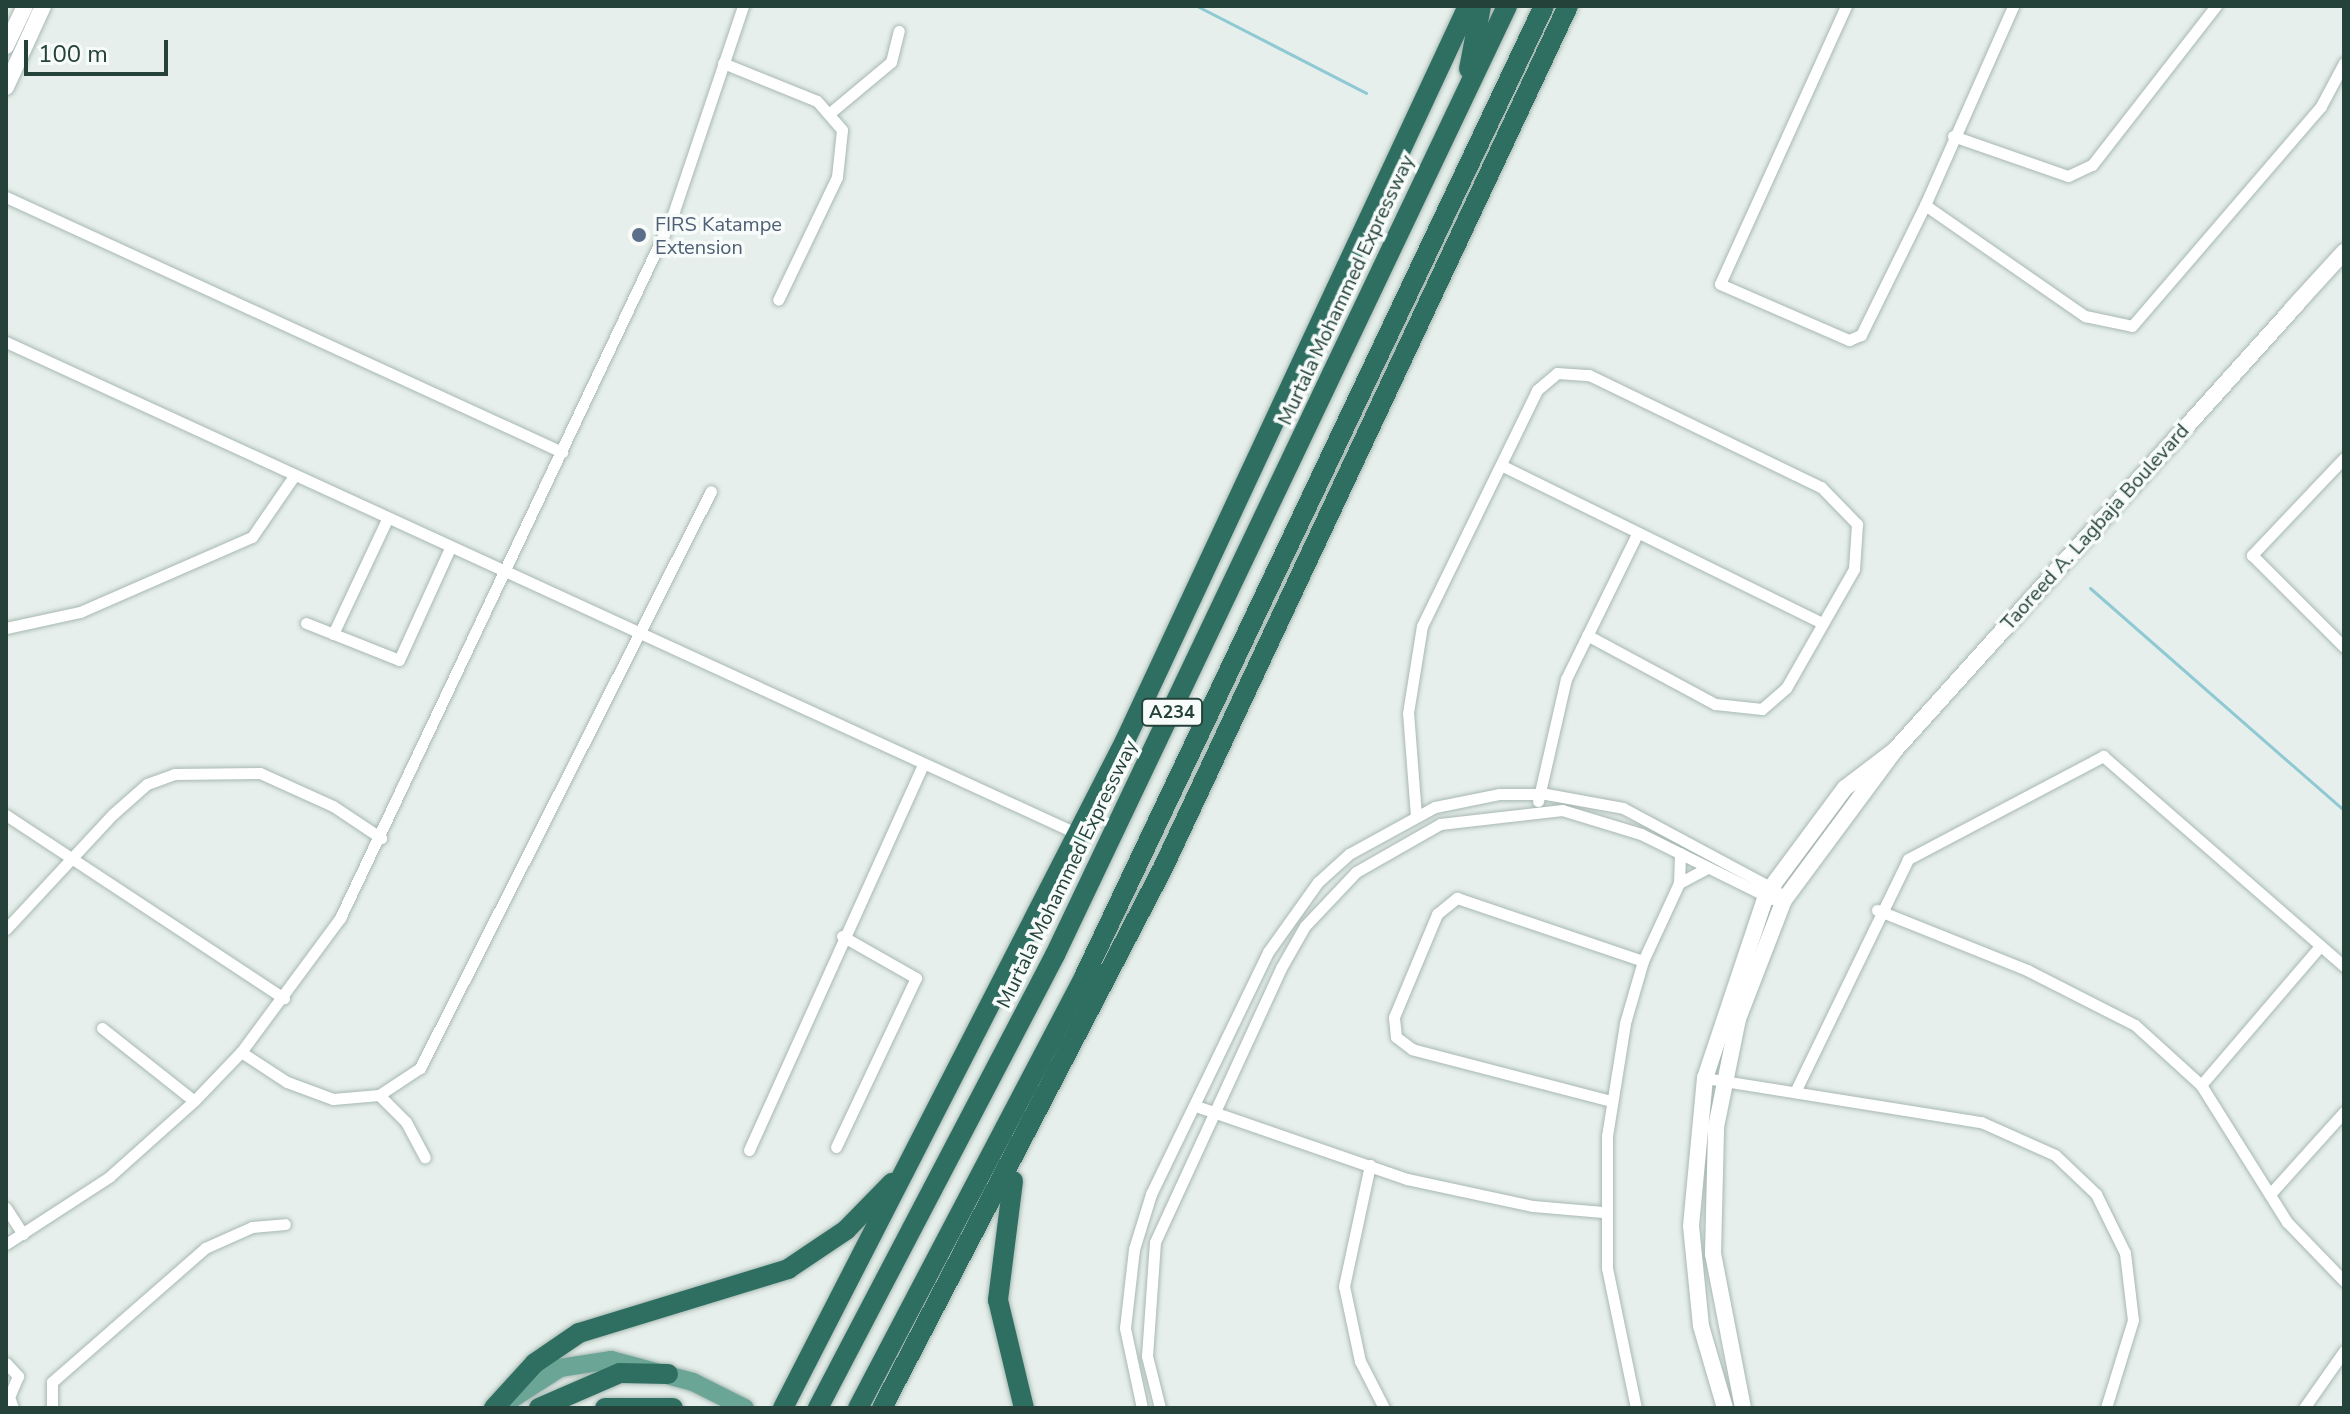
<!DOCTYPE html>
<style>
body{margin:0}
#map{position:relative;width:2350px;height:1414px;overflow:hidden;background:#e6efeb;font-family:"Nunito Sans",sans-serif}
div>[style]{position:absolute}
.stream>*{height:3px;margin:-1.5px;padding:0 1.5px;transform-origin:1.5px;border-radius:1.5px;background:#8ec9d4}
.roads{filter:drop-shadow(0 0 2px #a8b8b2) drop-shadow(0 0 2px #a8b8b2)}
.street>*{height:11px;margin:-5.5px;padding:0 5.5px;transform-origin:5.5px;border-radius:5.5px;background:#fff}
.secondary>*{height:16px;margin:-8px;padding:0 8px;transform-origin:8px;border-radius:8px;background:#fff}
.primary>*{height:18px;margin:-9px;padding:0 9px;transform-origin:9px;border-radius:9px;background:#6aa596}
.highway>*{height:20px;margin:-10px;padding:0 10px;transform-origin:10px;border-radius:10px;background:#2f6f62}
.dots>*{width:22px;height:22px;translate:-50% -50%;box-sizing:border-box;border:4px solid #f7fbf9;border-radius:50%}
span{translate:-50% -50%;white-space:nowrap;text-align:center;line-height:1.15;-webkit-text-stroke:7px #f7fbf9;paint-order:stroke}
.shield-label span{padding:2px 6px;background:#f7fbf9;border:2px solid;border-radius:6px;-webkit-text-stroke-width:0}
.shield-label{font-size:18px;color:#24423a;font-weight:700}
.service-label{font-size:20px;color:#4e5e75}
.left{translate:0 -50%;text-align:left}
.street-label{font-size:20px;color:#24423a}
.frame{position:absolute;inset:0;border:8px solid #24423a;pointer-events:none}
.scale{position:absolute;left:24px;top:40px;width:144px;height:36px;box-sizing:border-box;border:4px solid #24423a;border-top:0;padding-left:10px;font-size:24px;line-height:28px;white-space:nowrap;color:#24423a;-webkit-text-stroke:6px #f7fbf9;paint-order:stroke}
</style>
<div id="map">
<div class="stream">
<div style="left:1197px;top:6px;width:190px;rotate:27.2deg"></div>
<div style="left:2090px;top:588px;width:337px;rotate:41.2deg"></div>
</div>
<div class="roads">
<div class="street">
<div style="left:1846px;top:6px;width:305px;rotate:114.4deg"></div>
<div style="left:1720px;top:284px;width:141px;rotate:23.5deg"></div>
<div style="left:1849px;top:340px;width:13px;rotate:-23deg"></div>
<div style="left:1861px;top:335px;width:145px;rotate:-63.8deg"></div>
<div style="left:1925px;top:205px;width:218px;rotate:-66.1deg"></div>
<div style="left:723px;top:63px;width:101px;rotate:22deg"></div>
<div style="left:817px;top:101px;width:38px;rotate:49deg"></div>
<div style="left:842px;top:130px;width:47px;rotate:96.1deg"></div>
<div style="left:837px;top:177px;width:136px;rotate:115.6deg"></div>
<div style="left:831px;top:112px;width:78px;rotate:-39.8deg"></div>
<div style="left:891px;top:62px;width:32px;rotate:-76deg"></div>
<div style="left:1953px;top:136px;width:122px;rotate:19.2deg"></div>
<div style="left:2068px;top:176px;width:26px;rotate:-25deg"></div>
<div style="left:2092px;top:165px;width:202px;rotate:-52.1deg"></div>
<div style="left:6px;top:197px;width:612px;rotate:24.64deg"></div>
<div style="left:1925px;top:205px;width:195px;rotate:34.8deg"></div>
<div style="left:2085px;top:316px;width:48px;rotate:12deg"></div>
<div style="left:2132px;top:326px;width:290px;rotate:-49.3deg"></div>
<div style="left:2321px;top:106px;width:49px;rotate:-61.9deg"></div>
<div style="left:6px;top:342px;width:1180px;rotate:24.65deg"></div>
<div style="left:2344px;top:458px;width:134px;rotate:133.5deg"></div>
<div style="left:2252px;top:555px;width:130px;rotate:45deg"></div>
<div style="left:1503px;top:466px;width:356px;rotate:26.2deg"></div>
<div style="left:306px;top:623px;width:100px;rotate:21.7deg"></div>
<div style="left:399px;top:660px;width:123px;rotate:-65.5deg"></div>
<div style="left:6px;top:628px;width:76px;rotate:-12.2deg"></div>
<div style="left:80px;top:612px;width:188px;rotate:-23.6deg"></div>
<div style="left:252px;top:537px;width:74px;rotate:-55.5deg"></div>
<div style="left:333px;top:634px;width:127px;rotate:-64.8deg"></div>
<div style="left:1538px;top:801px;width:125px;rotate:-77.1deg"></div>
<div style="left:1566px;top:679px;width:161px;rotate:-63.9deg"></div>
<div style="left:6px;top:815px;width:333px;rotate:33.4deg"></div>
<div style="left:1416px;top:816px;width:103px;rotate:-94.4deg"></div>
<div style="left:1408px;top:713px;width:88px;rotate:-80.9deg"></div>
<div style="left:1422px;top:626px;width:263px;rotate:-64deg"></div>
<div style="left:1537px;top:390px;width:26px;rotate:-40deg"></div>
<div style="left:1557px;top:373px;width:32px;rotate:4deg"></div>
<div style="left:1589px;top:375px;width:258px;rotate:25.8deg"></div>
<div style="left:1821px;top:487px;width:52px;rotate:45.8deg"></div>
<div style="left:1857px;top:524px;width:45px;rotate:93.8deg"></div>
<div style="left:1854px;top:569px;width:137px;rotate:119.7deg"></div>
<div style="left:1786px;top:688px;width:32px;rotate:139deg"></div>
<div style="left:1762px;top:709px;width:47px;rotate:-173.9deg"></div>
<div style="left:1715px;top:704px;width:145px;rotate:-151.7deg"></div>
<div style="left:1679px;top:883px;width:32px;rotate:-28deg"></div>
<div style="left:1877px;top:910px;width:162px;rotate:21.8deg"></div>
<div style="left:2027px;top:970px;width:121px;rotate:27deg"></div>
<div style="left:2135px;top:1025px;width:89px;rotate:42.3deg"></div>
<div style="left:2201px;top:1085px;width:162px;rotate:57.9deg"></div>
<div style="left:2287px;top:1222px;width:82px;rotate:46deg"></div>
<div style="left:6px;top:929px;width:157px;rotate:-47.1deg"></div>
<div style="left:113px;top:814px;width:45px;rotate:-41.4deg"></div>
<div style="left:147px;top:784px;width:29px;rotate:-20deg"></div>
<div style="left:174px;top:774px;width:86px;rotate:-0.7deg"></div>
<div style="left:260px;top:773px;width:80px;rotate:24.3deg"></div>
<div style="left:333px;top:806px;width:58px;rotate:33.7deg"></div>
<div style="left:102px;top:1028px;width:117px;rotate:38.4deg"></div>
<div style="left:241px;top:1052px;width:55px;rotate:33.1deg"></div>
<div style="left:287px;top:1082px;width:49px;rotate:20.3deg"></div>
<div style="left:333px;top:1099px;width:46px;rotate:-5deg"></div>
<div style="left:379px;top:1095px;width:49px;rotate:-33.4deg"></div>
<div style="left:420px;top:1068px;width:646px;rotate:-63.24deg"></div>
<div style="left:1705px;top:1078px;width:279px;rotate:9.1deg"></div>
<div style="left:1981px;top:1122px;width:81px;rotate:24deg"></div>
<div style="left:2055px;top:1155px;width:57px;rotate:43.6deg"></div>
<div style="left:2096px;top:1194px;width:66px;rotate:63.8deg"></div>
<div style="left:2125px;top:1253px;width:67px;rotate:83.2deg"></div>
<div style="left:2133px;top:1320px;width:92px;rotate:107.1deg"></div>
<div style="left:2201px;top:1085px;width:183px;rotate:-49.4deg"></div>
<div style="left:1795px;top:1092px;width:259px;rotate:-64.1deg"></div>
<div style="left:1908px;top:859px;width:221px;rotate:-27.8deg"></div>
<div style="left:2103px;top:756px;width:320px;rotate:41.1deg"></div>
<div style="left:379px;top:1095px;width:38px;rotate:45deg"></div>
<div style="left:406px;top:1122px;width:40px;rotate:62deg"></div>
<div style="left:1611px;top:1101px;width:206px;rotate:-165.4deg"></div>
<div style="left:1412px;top:1049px;width:20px;rotate:-143deg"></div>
<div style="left:1396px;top:1037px;width:20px;rotate:-96deg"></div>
<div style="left:1394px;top:1017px;width:112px;rotate:-67.3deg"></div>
<div style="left:1437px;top:914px;width:26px;rotate:-39deg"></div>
<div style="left:1457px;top:898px;width:196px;rotate:18.7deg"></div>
<div style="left:1196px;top:1106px;width:223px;rotate:19.1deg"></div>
<div style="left:1407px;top:1179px;width:129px;rotate:12.1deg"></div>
<div style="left:1533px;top:1206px;width:70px;rotate:4.9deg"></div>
<div style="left:836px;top:1147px;width:187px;rotate:-64.7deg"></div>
<div style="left:916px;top:978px;width:85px;rotate:-150.4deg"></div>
<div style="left:749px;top:1150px;width:421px;rotate:-65.7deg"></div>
<div style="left:1370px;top:1165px;width:124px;rotate:102.1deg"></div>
<div style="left:1344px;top:1286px;width:77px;rotate:78deg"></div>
<div style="left:1360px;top:1361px;width:53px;rotate:62.9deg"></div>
<div style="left:2271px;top:1193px;width:109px;rotate:-48deg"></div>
<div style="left:6px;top:1208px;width:31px;rotate:57deg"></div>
<div style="left:6px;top:1244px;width:123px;rotate:-33deg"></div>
<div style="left:109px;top:1177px;width:114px;rotate:-41.8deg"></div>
<div style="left:194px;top:1101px;width:68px;rotate:-46.2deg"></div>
<div style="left:241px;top:1052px;width:167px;rotate:-53.5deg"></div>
<div style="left:340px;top:918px;width:776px;rotate:-64.66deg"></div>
<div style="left:672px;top:217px;width:223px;rotate:-71.4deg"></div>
<div style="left:6px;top:1363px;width:18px;rotate:47deg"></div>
<div style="left:18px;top:1376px;width:23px;rotate:113deg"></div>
<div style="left:9px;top:1397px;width:12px;rotate:70deg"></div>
<div style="left:52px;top:1408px;width:26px;rotate:-90deg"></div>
<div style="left:52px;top:1382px;width:203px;rotate:-41.2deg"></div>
<div style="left:205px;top:1248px;width:51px;rotate:-24.1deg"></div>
<div style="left:252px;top:1227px;width:33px;rotate:-5deg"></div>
<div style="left:1142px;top:1408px;width:82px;rotate:-102deg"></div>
<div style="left:1125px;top:1328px;width:80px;rotate:-83.5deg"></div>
<div style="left:1134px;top:1249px;width:58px;rotate:-72.8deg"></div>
<div style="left:1151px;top:1194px;width:269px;rotate:-64.2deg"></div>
<div style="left:1268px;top:952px;width:86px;rotate:-54.5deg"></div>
<div style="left:1318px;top:882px;width:42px;rotate:-42.1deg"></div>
<div style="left:1349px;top:854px;width:98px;rotate:-28.7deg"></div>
<div style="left:1435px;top:807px;width:65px;rotate:-11.5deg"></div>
<div style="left:1499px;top:794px;width:47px"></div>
<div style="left:1546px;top:794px;width:78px;rotate:10.3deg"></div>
<div style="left:1623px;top:808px;width:174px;rotate:28.2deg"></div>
<div style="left:1160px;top:1408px;width:54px;rotate:-104deg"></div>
<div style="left:1147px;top:1356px;width:114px;rotate:-86deg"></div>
<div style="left:1155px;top:1242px;width:302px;rotate:-65.3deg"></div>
<div style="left:1281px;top:968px;width:48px;rotate:-60.3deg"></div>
<div style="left:1305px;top:926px;width:74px;rotate:-46.6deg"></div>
<div style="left:1356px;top:872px;width:97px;rotate:-29.7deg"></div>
<div style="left:1440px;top:824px;width:123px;rotate:-6.5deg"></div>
<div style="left:1562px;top:810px;width:83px;rotate:16.9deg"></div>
<div style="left:1641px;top:834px;width:146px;rotate:26.4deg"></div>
<div style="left:1636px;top:1408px;width:143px;rotate:-101.7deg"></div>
<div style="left:1607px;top:1268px;width:132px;rotate:-90deg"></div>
<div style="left:1607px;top:1136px;width:114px;rotate:-80.9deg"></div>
<div style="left:1625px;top:1023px;width:65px;rotate:-73.8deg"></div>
<div style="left:1643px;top:961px;width:86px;rotate:-65.2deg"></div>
<div style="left:1679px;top:883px;width:30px;rotate:-88deg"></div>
<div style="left:2304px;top:1408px;width:70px;rotate:-54.9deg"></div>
</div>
<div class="secondary">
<div style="left:6px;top:46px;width:44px;rotate:-64.6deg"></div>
<div style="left:6px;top:87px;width:89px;rotate:-65.4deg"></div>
<div style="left:2291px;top:310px;width:79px;rotate:-47.6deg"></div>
<div style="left:1725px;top:1408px;width:85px;rotate:-106.3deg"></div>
<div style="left:1701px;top:1326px;width:100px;rotate:-95.7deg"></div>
<div style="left:1691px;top:1226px;width:149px;rotate:-84.6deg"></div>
<div style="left:1705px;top:1078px;width:195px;rotate:-71.5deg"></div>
<div style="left:1767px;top:893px;width:131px;rotate:-53.4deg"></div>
<div style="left:1845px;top:788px;width:63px;rotate:-37.2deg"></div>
<div style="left:1743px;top:1408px;width:157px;rotate:-101deg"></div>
<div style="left:1713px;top:1254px;width:127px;rotate:-88.6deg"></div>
<div style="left:1716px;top:1127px;width:110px;rotate:-78.5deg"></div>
<div style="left:1738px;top:1019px;width:128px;rotate:-68.9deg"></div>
<div style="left:1784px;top:900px;width:187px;rotate:-53.5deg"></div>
<div style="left:1895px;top:750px;width:599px;rotate:-47.98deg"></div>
</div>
<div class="primary">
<div style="left:509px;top:1401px;width:61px;rotate:-32.9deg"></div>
<div style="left:560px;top:1368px;width:52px;rotate:-8.9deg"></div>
<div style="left:611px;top:1360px;width:85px;rotate:15deg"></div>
<div style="left:693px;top:1382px;width:58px;rotate:26.6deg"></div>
</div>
<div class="highway">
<div style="left:1469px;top:69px;width:64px;rotate:-79.2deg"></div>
<div style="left:1013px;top:1181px;width:120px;rotate:97.2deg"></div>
<div style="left:998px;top:1300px;width:111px;rotate:76.5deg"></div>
<div style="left:494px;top:1408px;width:61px;rotate:-47.7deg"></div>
<div style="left:535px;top:1363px;width:53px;rotate:-34.3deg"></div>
<div style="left:579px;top:1333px;width:219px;rotate:-17deg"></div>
<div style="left:788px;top:1269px;width:70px;rotate:-33.9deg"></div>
<div style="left:846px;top:1230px;width:66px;rotate:-45.6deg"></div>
<div style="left:539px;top:1408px;width:88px;rotate:-23.4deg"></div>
<div style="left:620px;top:1373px;width:48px;rotate:1.2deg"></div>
<div style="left:605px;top:1408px;width:68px"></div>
<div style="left:783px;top:1408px;width:750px;rotate:-62.85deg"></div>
<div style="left:1125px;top:741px;width:811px;rotate:-64.98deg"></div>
<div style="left:818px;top:1408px;width:511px;rotate:-62.38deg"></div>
<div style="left:1055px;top:955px;width:1051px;rotate:-64.53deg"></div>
<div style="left:858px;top:1408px;width:487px;rotate:-62.3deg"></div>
<div style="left:1084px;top:977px;width:1074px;rotate:-64.65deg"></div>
<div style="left:882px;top:1408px;width:607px;rotate:-62.51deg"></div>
<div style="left:1162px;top:870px;width:955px;rotate:-64.83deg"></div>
</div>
</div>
<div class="dots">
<div style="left:639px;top:235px;background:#5c6f8a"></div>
</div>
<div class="shield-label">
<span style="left:1172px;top:712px">A234</span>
</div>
<div class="service-label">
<span class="left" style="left:655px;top:236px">FIRS Katampe<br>Extension</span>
</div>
<div class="street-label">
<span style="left:1346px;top:290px;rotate:-65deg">Murtala Mohammed Expressway</span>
<span style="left:2095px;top:527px;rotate:-48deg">Taoreed A. Lagbaja Boulevard</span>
<span style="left:1067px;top:874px;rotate:-64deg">Murtala Mohammed Expressway</span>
</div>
<div class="frame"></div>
<div class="scale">100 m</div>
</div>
